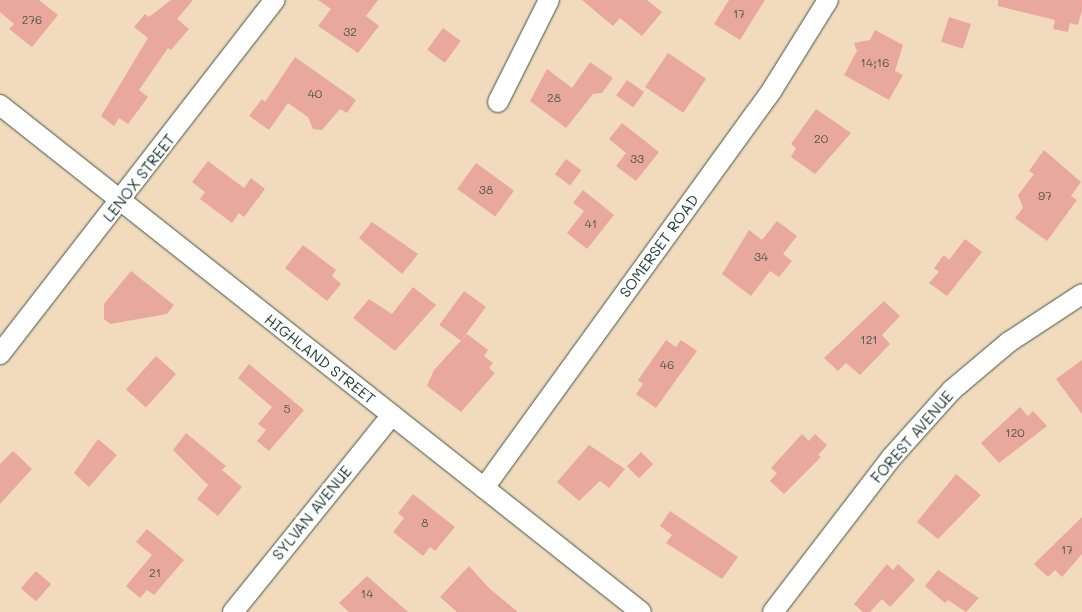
<!DOCTYPE html>
<style>
body{margin:0}
#map{position:relative;width:1082px;height:612px;overflow:hidden;background:#f1dbbc;font-family:Mali,sans-serif}
div>[style]{position:absolute}
.building>*{inset:0;background:#e9a89d;transform-origin:0 0}
.roads{filter:drop-shadow(0 0 1px #3e5548) drop-shadow(0 0 1px #3e5548)}
.minor>*{height:20px;margin:-10px;padding:0 10px;transform-origin:10px;border-radius:10px;background:#fff}
span{translate:-50% -50%;white-space:nowrap;text-align:center;line-height:1.15;-webkit-text-stroke:4.5px #fff;paint-order:stroke}
.number-label{font-size:12px;color:#52584e}
.number-label span{-webkit-text-stroke-width:0}
.street-label{font-size:15px;color:#1f3d34}
</style>
<div id="map">
<div class="building">
<div style="clip-path:polygon(0 0,39px 0,58px 15px,32px 47px,9px 29px,14px 24px,0 12px)"></div>
<div style="clip-path:polygon(171px 0,193px 0,177px 19px,189px 29px,171px 50px,168px 48px,139px 90px,148px 97px,128px 124px,119px 118px,114px 126px,101px 116px,148px 38px,134px 27px,145px 14px,149px 17px)"></div>
<div style="clip-path:polygon(318px 0,378px 0,366px 16px,379px 26px,358px 53px,318px 26px,331px 9px)"></div>
<div style="clip-path:polygon(582px 0,647px 0,662px 12px,642px 36px,620px 18px,613px 26px)"></div>
<div style="clip-path:polygon(729px 0,765px 0,740px 40px,714px 24px)"></div>
<div style="clip-path:polygon(998px 0,1082px 0,1082px 10px,1078px 25px,1070px 23px,1068px 32px,1053px 29px,1055px 20px,998px 6px)"></div>
<div style="left:949px;top:17px;width:23px;height:26px;rotate:18deg"></div>
<div style="left:443px;top:28px;width:22px;height:27px;rotate:36deg"></div>
<div style="clip-path:polygon(875px 30px,903px 45px,895px 71px,903px 75px,889px 100px,844px 75px,857px 51px,854px 43px,870px 40px)"></div>
<div style="left:668px;top:53px;width:46px;height:41px;rotate:34deg"></div>
<div style="clip-path:polygon(295px 57px,356px 100px,347px 113px,340px 109px,322px 130px,313px 129px,308px 117px,288px 103px,269px 130px,249px 116px,262px 99px,265px 102px)"></div>
<div style="clip-path:polygon(590px 62px,613px 78px,602px 93px,593px 94px,566px 128px,530px 101px,547px 69px,572px 88px)"></div>
<div style="left:627px;top:80px;width:21px;height:19px;rotate:35deg"></div>
<div style="clip-path:polygon(816px 109px,851px 133px,815px 174px,791px 157px,796px 148px,791px 144px)"></div>
<div style="clip-path:polygon(622px 123px,659px 152px,636px 181px,616px 166px,626px 153px,609px 139px)"></div>
<div style="clip-path:polygon(1044px 150px,1081px 182px,1071px 196px,1077px 200px,1047px 241px,1015px 218px,1023px 208px,1018px 195px,1034px 174px,1029px 171px)"></div>
<div style="left:566px;top:159px;width:19px;height:19px;rotate:36deg"></div>
<div style="clip-path:polygon(208px 161px,244px 188px,251px 178px,265px 189px,244px 217px,239px 213px,232px 223px,200px 199px,205px 192px,192px 182px)"></div>
<div style="left:476px;top:163px;width:47px;height:32px;rotate:36deg"></div>
<div style="clip-path:polygon(583px 190px,614px 215px,587px 249px,567px 233px,584px 211px,573px 203px)"></div>
<div style="clip-path:polygon(777px 221px,797px 236px,783px 254px,792px 261px,779px 277px,770px 271px,751px 296px,722px 274px,749px 230px,762px 240px)"></div>
<div style="clip-path:polygon(372px 222px,418px 254px,402px 274px,359px 238px)"></div>
<div style="clip-path:polygon(965px 239px,982px 252px,947px 296px,929px 283px,939px 272px,934px 268px,944px 255px,949px 260px)"></div>
<div style="clip-path:polygon(303px 245px,336px 270px,332px 276px,341px 284px,327px 301px,285px 268px)"></div>
<div style="clip-path:polygon(131px 271px,174px 305px,167px 314px,110px 324px,104px 319px,104px 304px)"></div>
<div style="clip-path:polygon(413px 287px,436px 305px,395px 351px,353px 318px,369px 299px,392px 314px)"></div>
<div style="left:464px;top:291px;width:27px;height:42px;rotate:36deg"></div>
<div style="clip-path:polygon(884px 301px,900px 316px,882px 335px,890px 344px,860px 375px,846px 363px,838px 371px,824px 358px)"></div>
<div style="clip-path:polygon(467px 334px,488px 350px,484px 356px,493px 363px,489px 368px,495px 373px,461px 412px,427px 386px,434px 370px)"></div>
<div style="clip-path:polygon(666px 340px,676px 347px,681px 340px,697px 351px,656px 408px,636px 394px,643px 384px,638px 380px)"></div>
<div style="left:156px;top:356px;width:27px;height:45px;rotate:42deg"></div>
<div style="clip-path:polygon(1082px 360px,1082px 414px,1056px 379px)"></div>
<div style="clip-path:polygon(249px 364px,304px 410px,269px 451px,257px 441px,266px 430px,258px 424px,272px 407px,238px 378px)"></div>
<div style="clip-path:polygon(1020px 407px,1028px 416px,1033px 411px,1047px 426px,999px 463px,981px 443px)"></div>
<div style="clip-path:polygon(186px 433px,226px 466px,222px 470px,242px 487px,218px 516px,197px 499px,208px 485px,173px 450px)"></div>
<div style="clip-path:polygon(802px 434px,809px 441px,815px 434px,827px 445px,818px 455px,821px 457px,784px 494px,770px 481px,777px 473px,771px 468px)"></div>
<div style="clip-path:polygon(98px 439px,117px 455px,89px 487px,74px 473px)"></div>
<div style="clip-path:polygon(589px 445px,625px 469px,609px 488px,600px 481px,579px 501px,557px 482px)"></div>
<div style="clip-path:polygon(13px 451px,32px 469px,0 504px,0 464px)"></div>
<div style="left:641px;top:452px;width:17px;height:20px;rotate:45deg"></div>
<div style="clip-path:polygon(956px 474px,981px 495px,938px 539px,917px 522px)"></div>
<div style="clip-path:polygon(413px 494px,455px 527px,435px 551px,430px 547px,423px 556px,393px 532px,404px 518px,398px 513px)"></div>
<div style="clip-path:polygon(670px 511px,738px 557px,722px 579px,666px 543px,672px 535px,660px 526px)"></div>
<div style="clip-path:polygon(1082px 517px,1082px 554px,1062px 577px,1055px 570px,1048px 577px,1034px 564px)"></div>
<div style="clip-path:polygon(147px 529px,184px 560px,154px 595px,147px 590px,140px 598px,126px 586px,152px 555px,136px 542px)"></div>
<div style="clip-path:polygon(887px 564px,893px 570px,898px 564px,915px 580px,890px 607px,882px 599px,870px 612px,863px 612px,854px 604px)"></div>
<div style="clip-path:polygon(469px 566px,489px 588px,518px 612px,457px 612px,440px 597px)"></div>
<div style="clip-path:polygon(938px 570px,979px 598px,966px 612px,948px 600px,945px 603px,925px 586px)"></div>
<div style="left:36px;top:571px;width:20px;height:23px;rotate:41deg"></div>
<div style="clip-path:polygon(367px 576px,408px 612px,349px 612px,339px 603px)"></div>
</div>
<div class="roads">
<div class="minor">
<div style="left:498px;top:102px;width:114px;rotate:-63.4deg"></div>
<div style="left:0;top:105px;width:817px;rotate:38.34deg"></div>
<div style="left:0;top:354px;width:448px;rotate:-52.2deg"></div>
<div style="left:484px;top:488px;width:491px;rotate:-54.1deg"></div>
<div style="left:772px;top:90px;width:106px;rotate:-58.1deg"></div>
<div style="left:233px;top:612px;width:253px;rotate:-51.1deg"></div>
<div style="left:773px;top:612px;width:194px;rotate:-52.5deg"></div>
<div style="left:891px;top:458px;width:91px;rotate:-48.1deg"></div>
<div style="left:952px;top:390px;width:75px;rotate:-40.1deg"></div>
<div style="left:1009px;top:342px;width:87px;rotate:-33.3deg"></div>
</div>
</div>
<div class="number-label">
<span style="left:739px;top:14px">17</span>
<span style="left:32px;top:20px">276</span>
<span style="left:350px;top:32px">32</span>
<span style="left:875px;top:63px">14;16</span>
<span style="left:315px;top:94px">40</span>
<span style="left:554px;top:98px">28</span>
<span style="left:821px;top:139px">20</span>
<span style="left:637px;top:159px">33</span>
<span style="left:486px;top:190px">38</span>
<span style="left:1045px;top:196px">97</span>
<span style="left:591px;top:224px">41</span>
<span style="left:761px;top:257px">34</span>
<span style="left:869px;top:340px">121</span>
<span style="left:667px;top:365px">46</span>
<span style="left:287px;top:409px">5</span>
<span style="left:1015px;top:433px">120</span>
<span style="left:425px;top:523px">8</span>
<span style="left:1067px;top:550px">17</span>
<span style="left:155px;top:573px">21</span>
<span style="left:367px;top:594px">14</span>
</div>
<div class="street-label">
<span style="left:139px;top:178px;rotate:-52deg">LENOX STREET</span>
<span style="left:659px;top:246px;rotate:-54deg">SOMERSET ROAD</span>
<span style="left:320px;top:359px;rotate:38deg">HIGHLAND STREET</span>
<span style="left:912px;top:437px;rotate:-49deg">FOREST AVENUE</span>
<span style="left:312px;top:513px;rotate:-51deg">SYLVAN AVENUE</span>
</div>
</div>
